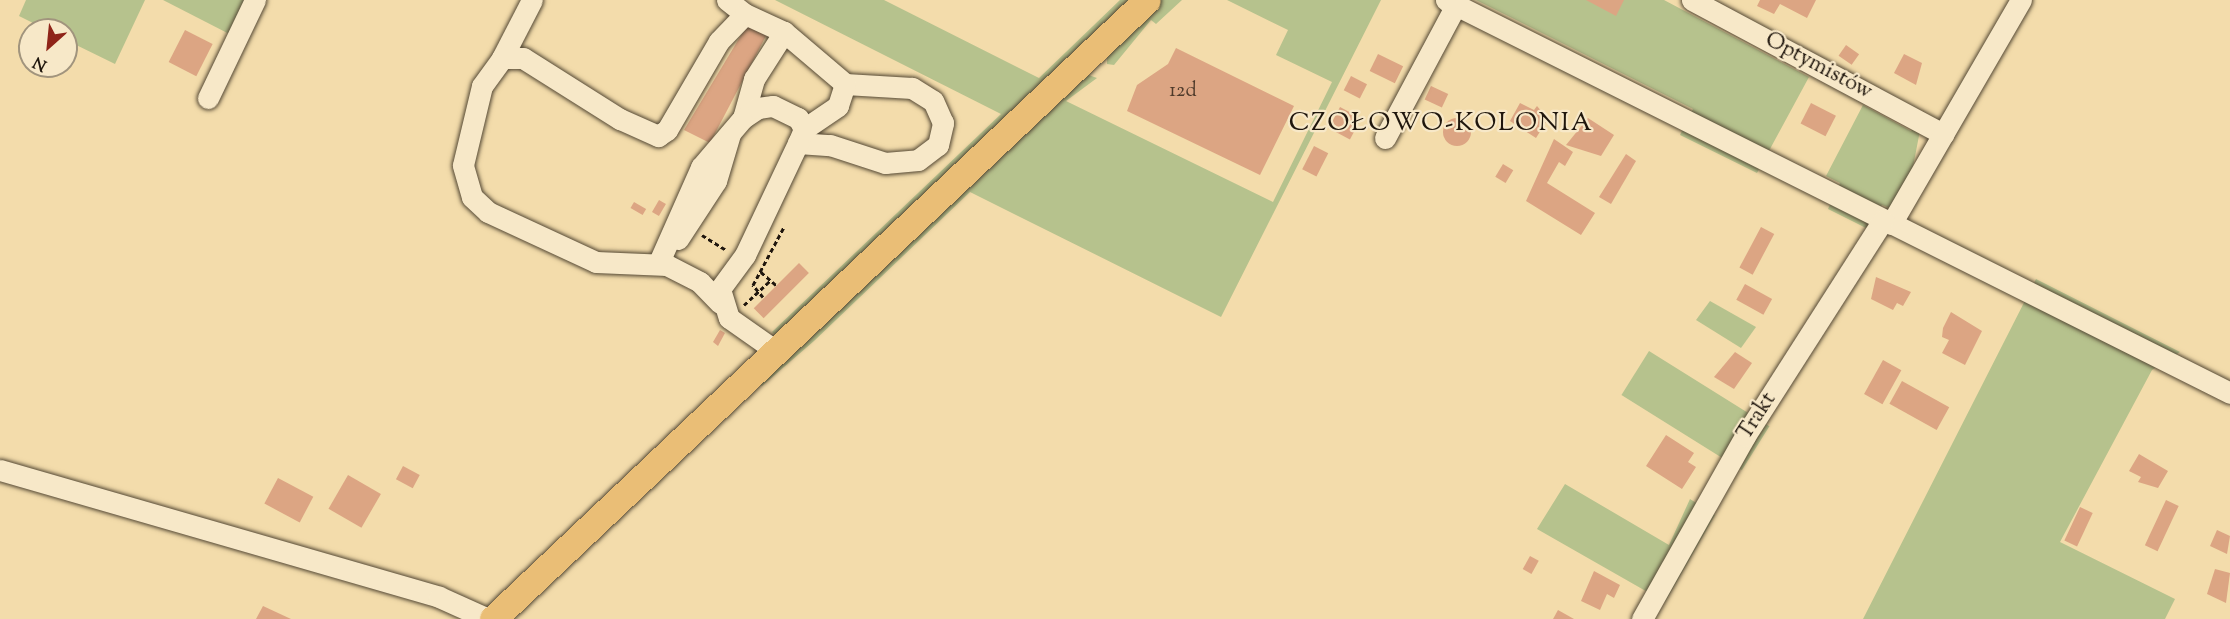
<!DOCTYPE html>
<meta charset="utf-8">
<style>
body{margin:0}
#map{position:relative;width:2230px;height:619px;overflow:hidden;background:#f3dcab;font-family:"Sorts Mill Goudy",serif}
div>[style]{position:absolute}
.green>*{inset:0;background:#b6c28d;transform-origin:0 0}
.building>*{inset:0;background:#dca583;transform-origin:0 0}
.round{border-radius:50%}
.path>*{height:3px;margin-top:-1.5px;transform-origin:0;background:repeating-linear-gradient(90deg,#1f160d 0 4.5px,transparent 0 7.5px)}
.roads{filter:drop-shadow(0 0 2px #544834) drop-shadow(0 0 2px #544834)}
.minor>*{height:21px;margin:-10.5px;padding:0 10.5px;transform-origin:10.5px;border-radius:10.5px;background:#f7e8c8}
.major>*{height:27px;margin:-13.5px;padding:0 13.5px;transform-origin:13.5px;border-radius:13.5px;background:#eabe76}
span{translate:-50% -50%;white-space:nowrap;text-align:center;line-height:1.15;-webkit-text-stroke:4.5px #f7e8c8;paint-order:stroke}
.number-label{font-size:20px;color:#4e3a2a}
.number-label span{-webkit-text-stroke-width:0}
.street-label{font-size:22px;color:#1f160d}
.quarter-label{font-size:26px;color:#1f160d;letter-spacing:1.5px}
.north{position:absolute;left:18px;top:18px;width:60px;height:60px;box-sizing:border-box;background:#f7e8c8;border:2px solid #a1947d;border-radius:50%;rotate:207deg;font-size:16px;font-weight:700;line-height:24px;text-align:center;color:#1f160d}
.north::after{content:'';display:block;margin:auto;width:21px;height:27px;background:#8f2418;clip-path:polygon(50% 0,100% 100%,50% 72%,0 100%)}
</style>
<div id="map">
<div class="green">
<div style="clip-path:polygon(26px 0,145px 0,115px 64px,66px 40px,66px 30px,47px 30px,19px 16px)"></div>
<div style="clip-path:polygon(163px 0,261px 0,241px 40px)"></div>
<div style="clip-path:polygon(775px 0,884px 0,1039px 78px,1120px 0,1131px 0,777px 336px,772px 332px,1001px 114px)"></div>
<div style="clip-path:polygon(1157px 0,1182px 0,1156px 24px,1151px 20px,1114px 65px,1107px 64px,1107px 50px)"></div>
<div style="clip-path:polygon(1227px 0,1381px 0,1221px 317px,970px 192px,814px 341px,762px 386px,754px 382px,1083px 73px,1097px 78px,1066px 101px,1273px 202px,1332px 82px,1276px 55px,1288px 30px)"></div>
<div style="clip-path:polygon(1476px 0,1664px 0,1809px 77px,1757px 173px,1680px 135px,1693px 109px)"></div>
<div style="clip-path:polygon(1863px 105px,1911px 131px,1924px 110px,1904px 213px,1882px 205px,1866px 228px,1828px 209px,1840px 183px,1826px 176px)"></div>
<div style="clip-path:polygon(2036px 279px,2180px 352px,2152px 370px,2060px 542px,2175px 599px,2165px 619px,1863px 619px)"></div>
<div style="clip-path:polygon(1710px 301px,1756px 327px,1741px 348px,1696px 320px)"></div>
<div style="left:1649px;top:351px;width:142px;height:52px;rotate:32deg"></div>
<div style="clip-path:polygon(1565px 484px,1669px 545px,1690px 499px,1715px 515px,1665px 602px,1537px 529px)"></div>
</div>
<div class="building">
<div style="clip-path:polygon(1586px 0,1624px 0,1616px 16px)"></div>
<div style="clip-path:polygon(1760px 0,1816px 0,1807px 18px,1780px 4px,1774px 14px,1757px 6px)"></div>
<div style="clip-path:polygon(749px 22px,768px 32px,710px 143px,684px 130px)"></div>
<div style="left:185px;top:30px;width:31px;height:36px;rotate:27deg"></div>
<div style="left:1846px;top:45px;width:16px;height:13px;rotate:35deg"></div>
<div style="clip-path:polygon(1176px 48px,1294px 106px,1260px 175px,1127px 111px,1137px 85px,1168px 64px)"></div>
<div style="left:1378px;top:54px;width:28px;height:19px;rotate:26deg"></div>
<div style="clip-path:polygon(1904px 54px,1922px 63px,1916px 85px,1894px 73px)"></div>
<div style="left:1351px;top:76px;width:18px;height:16px;rotate:27deg"></div>
<div style="left:1431px;top:86px;width:19px;height:15px;rotate:25deg"></div>
<div style="clip-path:polygon(1520px 103px,1534px 110px,1537px 106px,1548px 119px,1536px 138px,1510px 121px)"></div>
<div style="left:1811px;top:103px;width:28px;height:23px;rotate:27deg"></div>
<div style="left:1340px;top:107px;width:24px;height:24px;rotate:28deg"></div>
<div style="clip-path:polygon(1588px 118px,1614px 135px,1601px 156px,1566px 145px)"></div>
<div class="round" style="left:1443px;top:118px;width:28px;height:28px"></div>
<div style="clip-path:polygon(1554px 139px,1573px 152px,1565px 166px,1559px 162px,1547px 183px,1595px 213px,1581px 235px,1526px 201px)"></div>
<div style="left:1314px;top:146px;width:16px;height:26px;rotate:27deg"></div>
<div style="clip-path:polygon(1626px 154px,1636px 161px,1611px 204px,1599px 197px)"></div>
<div style="left:1503px;top:164px;width:12px;height:15px;rotate:31deg"></div>
<div style="left:659px;top:200px;width:8px;height:14px;rotate:30deg"></div>
<div style="left:634px;top:202px;width:14px;height:7px;rotate:30deg"></div>
<div style="left:1761px;top:227px;width:15px;height:46px;rotate:28deg"></div>
<div style="left:799px;top:263px;width:14px;height:64px;rotate:45deg"></div>
<div style="clip-path:polygon(1876px 277px,1911px 292px,1903px 306px,1897px 303px,1893px 310px,1871px 299px)"></div>
<div style="left:1745px;top:284px;width:31px;height:18px;rotate:29deg"></div>
<div style="clip-path:polygon(1951px 312px,1982px 331px,1965px 365px,1942px 353px,1949px 340px,1942px 337px,1943px 328px)"></div>
<div style="clip-path:polygon(720px 330px,725px 333px,718px 346px,713px 342px)"></div>
<div style="clip-path:polygon(1735px 352px,1752px 363px,1734px 389px,1714px 377px)"></div>
<div style="left:1883px;top:360px;width:21px;height:39px;rotate:29deg"></div>
<div style="left:1902px;top:381px;width:54px;height:26px;rotate:29deg"></div>
<div style="clip-path:polygon(1666px 435px,1694px 453px,1688px 462px,1696px 467px,1682px 489px,1646px 466px)"></div>
<div style="clip-path:polygon(2139px 454px,2168px 471px,2158px 488px,2138px 482px,2141px 477px,2129px 471px)"></div>
<div style="left:403px;top:466px;width:19px;height:15px;rotate:28deg"></div>
<div style="left:348px;top:475px;width:38px;height:39px;rotate:30deg"></div>
<div style="left:278px;top:478px;width:40px;height:29px;rotate:28deg"></div>
<div style="left:2166px;top:500px;width:14px;height:50px;rotate:25deg"></div>
<div style="left:2080px;top:507px;width:14px;height:37px;rotate:25deg"></div>
<div style="clip-path:polygon(2217px 530px,2230px 536px,2227px 554px,2210px 546px)"></div>
<div style="left:1530px;top:556px;width:10px;height:15px;rotate:29deg"></div>
<div style="clip-path:polygon(2215px 569px,2230px 573px,2226px 603px,2207px 594px)"></div>
<div style="clip-path:polygon(1594px 571px,1620px 585px,1614px 598px,1607px 594px,1600px 610px,1581px 601px)"></div>
<div style="clip-path:polygon(263px 606px,291px 619px,256px 619px)"></div>
<div style="clip-path:polygon(1558px 610px,1574px 619px,1553px 619px)"></div>
</div>
<div class="path">
<div style="left:702px;top:235px;width:28px;rotate:32deg"></div>
<div style="left:761px;top:272px;width:20px;rotate:41deg"></div>
<div style="left:763px;top:297px;width:16px;rotate:-130deg"></div>
<div style="left:753px;top:285px;width:66px;rotate:-61.9deg"></div>
<div style="left:744px;top:305px;width:37px;rotate:-43deg"></div>
</div>
<div class="roads">
<div class="minor">
<div style="left:727px;top:0;width:23px;rotate:38deg"></div>
<div style="left:1446px;top:0;width:877px;rotate:26.62deg"></div>
<div style="left:1692px;top:0;width:285px;rotate:28.1deg"></div>
<div style="left:502px;top:58px;width:65px;rotate:-62.7deg"></div>
<div style="left:208px;top:98px;width:109px;rotate:-64.4deg"></div>
<div style="left:743px;top:118px;width:41px;rotate:-74.2deg"></div>
<div style="left:754px;top:79px;width:56px;rotate:-57.4deg"></div>
<div style="left:1385px;top:138px;width:151px;rotate:-61.9deg"></div>
<div style="left:798px;top:143px;width:32px;rotate:4deg"></div>
<div style="left:830px;top:145px;width:58px;rotate:18.1deg"></div>
<div style="left:885px;top:163px;width:33px;rotate:-5deg"></div>
<div style="left:918px;top:160px;width:25px;rotate:-37deg"></div>
<div style="left:938px;top:145px;width:23px;rotate:-77deg"></div>
<div style="left:943px;top:123px;width:24px;rotate:-114deg"></div>
<div style="left:933px;top:101px;width:25px;rotate:-148deg"></div>
<div style="left:912px;top:88px;width:67px;rotate:-176.6deg"></div>
<div style="left:1891px;top:224px;width:259px;rotate:-59.9deg"></div>
<div style="left:678px;top:239px;width:69px;rotate:-56.8deg"></div>
<div style="left:716px;top:181px;width:49px;rotate:-73.4deg"></div>
<div style="left:659px;top:262px;width:104px;rotate:-66.1deg"></div>
<div style="left:701px;top:167px;width:65px;rotate:-49.4deg"></div>
<div style="left:743px;top:118px;width:18px;rotate:-34deg"></div>
<div style="left:758px;top:108px;width:15px;rotate:-8deg"></div>
<div style="left:773px;top:106px;width:28px;rotate:26deg"></div>
<div style="left:798px;top:118px;width:13px;rotate:61deg"></div>
<div style="left:804px;top:129px;width:15px;rotate:113deg"></div>
<div style="left:798px;top:143px;width:124px;rotate:115.3deg"></div>
<div style="left:745px;top:255px;width:42px;rotate:126.3deg"></div>
<div style="left:720px;top:289px;width:30px;rotate:73deg"></div>
<div style="left:729px;top:318px;width:57px;rotate:35.1deg"></div>
<div style="left:720px;top:303px;width:29px;rotate:-134deg"></div>
<div style="left:700px;top:282px;width:37px;rotate:-153deg"></div>
<div style="left:667px;top:265px;width:71px;rotate:-177.6deg"></div>
<div style="left:596px;top:262px;width:119px;rotate:-155.2deg"></div>
<div style="left:488px;top:212px;width:22px;rotate:-137deg"></div>
<div style="left:472px;top:197px;width:33px;rotate:-106deg"></div>
<div style="left:463px;top:165px;width:81px;rotate:-76.5deg"></div>
<div style="left:482px;top:86px;width:34px;rotate:-54deg"></div>
<div style="left:502px;top:58px;width:21px"></div>
<div style="left:523px;top:58px;width:115px;rotate:32.2deg"></div>
<div style="left:620px;top:119px;width:42px;rotate:24.1deg"></div>
<div style="left:658px;top:136px;width:11px;rotate:-34deg"></div>
<div style="left:667px;top:130px;width:103px;rotate:-59.7deg"></div>
<div style="left:719px;top:41px;width:37px;rotate:-46deg"></div>
<div style="left:745px;top:14px;width:43px;rotate:24.8deg"></div>
<div style="left:784px;top:32px;width:80px;rotate:40.4deg"></div>
<div style="left:845px;top:84px;width:23px;rotate:108deg"></div>
<div style="left:838px;top:106px;width:41px;rotate:145.9deg"></div>
<div style="left:0;top:470px;width:457px;rotate:16.1deg"></div>
<div style="left:439px;top:597px;width:54px;rotate:24.2deg"></div>
<div style="left:1642px;top:619px;width:210px;rotate:-60.6deg"></div>
<div style="left:1745px;top:436px;width:256px;rotate:-57.4deg"></div>
</div>
<div class="major">
<div style="left:493px;top:619px;width:900px;rotate:-43.43deg"></div>
</div>
</div>
<div class="number-label">
<span style="left:1183px;top:91px">12d</span>
</div>
<div class="street-label">
<span style="left:1818px;top:67px;rotate:28deg">Optymistów</span>
<span style="left:1758px;top:417px;rotate:-57deg">Trakt</span>
</div>
<div class="quarter-label">
<span style="left:1441px;top:124px">CZOŁOWO-KOLONIA</span>
</div>
<div class="north">N</div>
</div>
